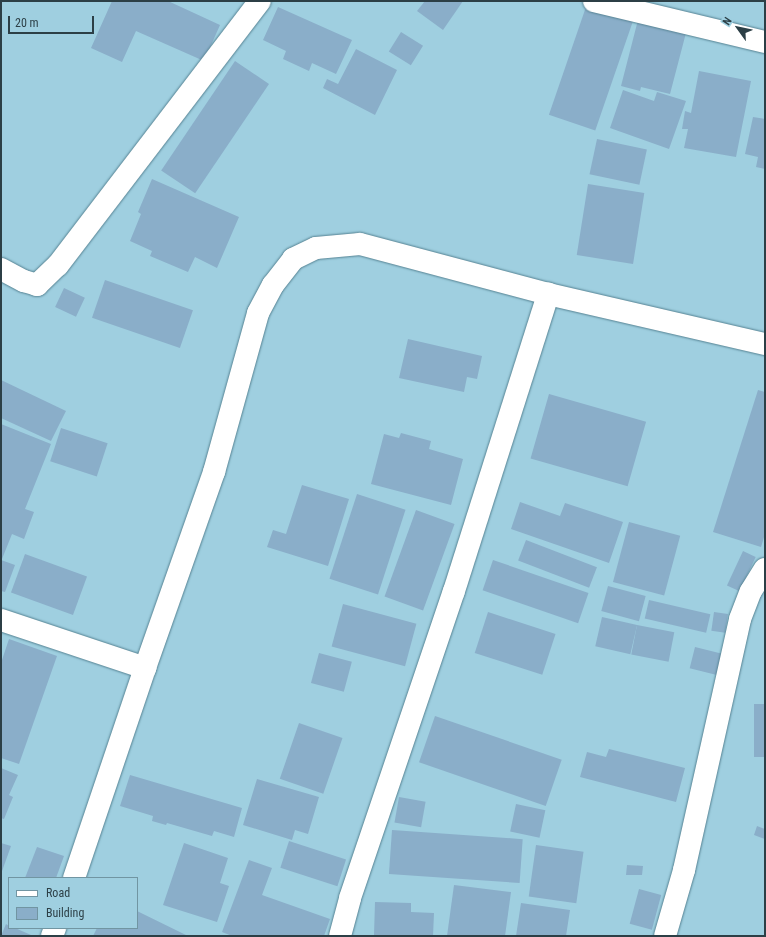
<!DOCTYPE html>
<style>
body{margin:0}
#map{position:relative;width:766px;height:937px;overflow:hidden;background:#9fcfe0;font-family:"Roboto Condensed",sans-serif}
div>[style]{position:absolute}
.building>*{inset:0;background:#8aaec9;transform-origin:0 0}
.roads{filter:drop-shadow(0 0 1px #558292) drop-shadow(0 0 1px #558292)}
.street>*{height:22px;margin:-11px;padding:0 11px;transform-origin:11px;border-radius:11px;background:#fff}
span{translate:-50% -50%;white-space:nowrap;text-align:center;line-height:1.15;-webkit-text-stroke:3px #9fcfe0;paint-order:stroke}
.frame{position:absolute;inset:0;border:2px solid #2c3f46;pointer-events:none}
.legend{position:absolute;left:8px;top:877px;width:130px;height:52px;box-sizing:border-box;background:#9fcfe0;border:1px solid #7195a2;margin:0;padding:5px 7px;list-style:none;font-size:12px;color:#2c3f46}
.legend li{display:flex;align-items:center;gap:8px;height:20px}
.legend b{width:20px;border:1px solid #7195a2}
.north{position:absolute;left:718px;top:8px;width:40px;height:40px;-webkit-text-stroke:3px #9fcfe0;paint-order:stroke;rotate:303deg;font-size:11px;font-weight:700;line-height:16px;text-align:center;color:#2c3f46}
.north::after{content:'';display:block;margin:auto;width:14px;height:18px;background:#2c3f46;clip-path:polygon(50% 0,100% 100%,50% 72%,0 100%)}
.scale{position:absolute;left:8px;top:16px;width:86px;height:18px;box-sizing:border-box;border:2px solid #2c3f46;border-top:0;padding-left:5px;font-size:12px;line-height:14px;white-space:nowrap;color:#2c3f46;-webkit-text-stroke:3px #9fcfe0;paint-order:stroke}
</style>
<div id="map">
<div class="building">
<div style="clip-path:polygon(112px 1px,168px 1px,220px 25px,204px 61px,136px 31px,122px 62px,91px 48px)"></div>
<div style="clip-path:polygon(425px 1px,463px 1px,443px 30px,417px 11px)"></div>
<div style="left:587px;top:4px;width:49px;height:117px;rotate:19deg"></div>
<div style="clip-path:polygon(278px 7px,352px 40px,336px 74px,312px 63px,309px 71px,283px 59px,286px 51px,263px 40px)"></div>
<div style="clip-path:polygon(639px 16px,687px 29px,670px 94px,641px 87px,640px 91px,621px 86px)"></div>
<div style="left:401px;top:32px;width:26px;height:23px;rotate:32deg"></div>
<div style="clip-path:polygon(356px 49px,397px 70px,375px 115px,323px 88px,327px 79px,338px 84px)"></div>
<div style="left:235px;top:61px;width:41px;height:132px;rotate:34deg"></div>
<div style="clip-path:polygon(699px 71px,751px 81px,736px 157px,684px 148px,688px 129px,682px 129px,685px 111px,691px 113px)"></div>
<div style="clip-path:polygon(623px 90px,654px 101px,657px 92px,686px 101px,669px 149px,610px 128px)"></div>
<div style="clip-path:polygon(753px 117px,765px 119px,765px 169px,756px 167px,758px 157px,745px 154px)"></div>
<div style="left:597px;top:139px;width:51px;height:36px;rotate:12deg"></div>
<div style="clip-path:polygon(152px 179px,239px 217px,217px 268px,195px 257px,188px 272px,150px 256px,152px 251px,130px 241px,141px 214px,138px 212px)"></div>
<div style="left:588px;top:184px;width:57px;height:72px;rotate:9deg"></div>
<div style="left:105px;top:280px;width:93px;height:40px;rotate:19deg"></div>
<div style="left:64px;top:288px;width:23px;height:21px;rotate:25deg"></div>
<div style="clip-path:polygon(408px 339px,482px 356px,477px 379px,467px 377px,464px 392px,399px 378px)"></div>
<div style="clip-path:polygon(1px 380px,66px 411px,51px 441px,1px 418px)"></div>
<div style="clip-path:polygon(758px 390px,765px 392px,765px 534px,761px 547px,713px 532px)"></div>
<div style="left:549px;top:394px;width:101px;height:67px;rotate:16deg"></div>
<div style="clip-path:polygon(1px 424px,51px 444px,25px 509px,34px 512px,24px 539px,12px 534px,2px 559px,1px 558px)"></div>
<div style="left:61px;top:428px;width:49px;height:35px;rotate:18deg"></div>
<div style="clip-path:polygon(401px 433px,431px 441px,429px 449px,463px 459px,451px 505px,371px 484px,384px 434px,399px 438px)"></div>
<div style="clip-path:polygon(302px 485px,349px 499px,328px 566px,267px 547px,273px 530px,286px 534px)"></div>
<div style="left:357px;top:494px;width:51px;height:89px;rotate:18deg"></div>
<div style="clip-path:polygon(520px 502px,560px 516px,565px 503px,623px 522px,609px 563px,511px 529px)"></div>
<div style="left:416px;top:510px;width:41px;height:92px;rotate:20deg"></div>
<div style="left:629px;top:522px;width:53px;height:62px;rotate:15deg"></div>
<div style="left:526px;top:540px;width:76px;height:22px;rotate:21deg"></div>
<div style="left:743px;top:551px;width:14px;height:38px;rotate:25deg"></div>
<div style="left:25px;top:554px;width:66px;height:41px;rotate:20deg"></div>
<div style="clip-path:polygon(1px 560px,15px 565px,5px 592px,1px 591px)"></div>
<div style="left:493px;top:560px;width:101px;height:32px;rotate:19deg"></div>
<div style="left:608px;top:586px;width:39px;height:26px;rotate:15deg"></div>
<div style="left:649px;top:600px;width:63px;height:19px;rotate:13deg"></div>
<div style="left:343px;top:604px;width:76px;height:44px;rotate:15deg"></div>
<div style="left:488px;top:612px;width:71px;height:43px;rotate:18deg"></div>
<div style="left:714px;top:612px;width:14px;height:19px;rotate:8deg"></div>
<div style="left:602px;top:617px;width:36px;height:30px;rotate:13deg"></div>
<div style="left:637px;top:625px;width:38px;height:30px;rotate:11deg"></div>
<div style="clip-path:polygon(9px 639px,57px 656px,19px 764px,1px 758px,1px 663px)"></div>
<div style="left:695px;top:647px;width:30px;height:22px;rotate:14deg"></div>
<div style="left:319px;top:653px;width:34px;height:31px;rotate:15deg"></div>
<div style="left:754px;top:704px;width:11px;height:53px"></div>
<div style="left:435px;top:716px;width:134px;height:49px;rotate:19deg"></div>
<div style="left:299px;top:723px;width:46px;height:59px;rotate:19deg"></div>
<div style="clip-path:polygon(609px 749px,685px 768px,676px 802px,580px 777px,587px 752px,606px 757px)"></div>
<div style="clip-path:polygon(1px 768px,18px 775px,9px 795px,13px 797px,4px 819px,1px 818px)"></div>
<div style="clip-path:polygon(130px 775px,242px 808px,234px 837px,214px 831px,212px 836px,167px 823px,166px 825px,152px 821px,153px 816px,120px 806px)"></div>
<div style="clip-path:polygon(257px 779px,319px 797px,308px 834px,295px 830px,292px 840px,243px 825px)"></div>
<div style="left:399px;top:797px;width:27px;height:26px;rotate:10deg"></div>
<div style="left:516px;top:804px;width:30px;height:28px;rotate:12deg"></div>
<div style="clip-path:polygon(757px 826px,765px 829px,765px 839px,754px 835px)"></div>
<div style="left:392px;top:830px;width:131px;height:44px;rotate:4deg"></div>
<div style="left:289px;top:841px;width:60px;height:28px;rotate:18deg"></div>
<div style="clip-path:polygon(1px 843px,11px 846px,1px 874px)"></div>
<div style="clip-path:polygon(184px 843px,228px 858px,220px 883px,229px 886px,217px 922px,163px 905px)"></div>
<div style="left:536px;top:845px;width:48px;height:52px;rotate:8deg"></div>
<div style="clip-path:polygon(37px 847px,64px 856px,56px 878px,25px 878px)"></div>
<div style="clip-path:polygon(249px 860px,272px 868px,262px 895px,330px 919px,324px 936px,232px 936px,222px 932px)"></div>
<div style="clip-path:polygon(627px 865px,643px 866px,642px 875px,626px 875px)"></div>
<div style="clip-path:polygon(454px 885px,511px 892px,505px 936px,447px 936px)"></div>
<div style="left:639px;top:889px;width:23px;height:36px;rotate:15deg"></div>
<div style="clip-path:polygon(375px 902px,411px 903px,411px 912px,434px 913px,433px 936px,374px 935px)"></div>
<div style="clip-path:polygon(521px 903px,570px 910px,566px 936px,516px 936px)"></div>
<div style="clip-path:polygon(137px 911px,188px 936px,93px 936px,97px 928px,137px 928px)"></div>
<div style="clip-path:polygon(6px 924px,9px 926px,9px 928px,15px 928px,31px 935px,31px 936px,1px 936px)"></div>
</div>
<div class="roads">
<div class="street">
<div style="left:594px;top:1px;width:176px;rotate:13.5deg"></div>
<div style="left:1px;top:269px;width:26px;rotate:28deg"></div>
<div style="left:24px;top:281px;width:14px;rotate:17deg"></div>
<div style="left:37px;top:285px;width:29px;rotate:-44deg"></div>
<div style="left:58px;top:265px;width:332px;rotate:-52.6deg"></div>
<div style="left:1px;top:620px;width:152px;rotate:18.4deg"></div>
<div style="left:74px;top:878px;width:222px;rotate:-71.3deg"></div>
<div style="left:145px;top:668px;width:208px;rotate:-70.6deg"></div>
<div style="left:214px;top:472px;width:165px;rotate:-74.5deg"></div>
<div style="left:258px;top:313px;width:32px;rotate:-62deg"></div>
<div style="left:273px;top:285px;width:33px;rotate:-52deg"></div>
<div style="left:293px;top:259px;width:25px;rotate:-26deg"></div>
<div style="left:316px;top:248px;width:44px;rotate:-5.2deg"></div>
<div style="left:360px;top:244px;width:195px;rotate:14.9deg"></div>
<div style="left:548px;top:294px;width:223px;rotate:13deg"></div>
<div style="left:52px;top:936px;width:9px;rotate:-69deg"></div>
<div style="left:340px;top:936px;width:39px;rotate:-75deg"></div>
<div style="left:350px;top:898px;width:324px;rotate:-71.3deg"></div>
<div style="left:454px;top:591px;width:312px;rotate:-72.4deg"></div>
<div style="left:665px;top:936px;width:69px;rotate:-73.9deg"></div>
<div style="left:684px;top:870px;width:257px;rotate:-77.4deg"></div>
<div style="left:740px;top:619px;width:30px;rotate:-69deg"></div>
<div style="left:751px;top:591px;width:26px;rotate:-58deg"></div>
</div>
</div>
<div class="frame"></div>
<ul class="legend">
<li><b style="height:5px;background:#fff"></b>Road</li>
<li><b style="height:11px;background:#8aaec9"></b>Building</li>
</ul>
<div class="north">N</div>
<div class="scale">20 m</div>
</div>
